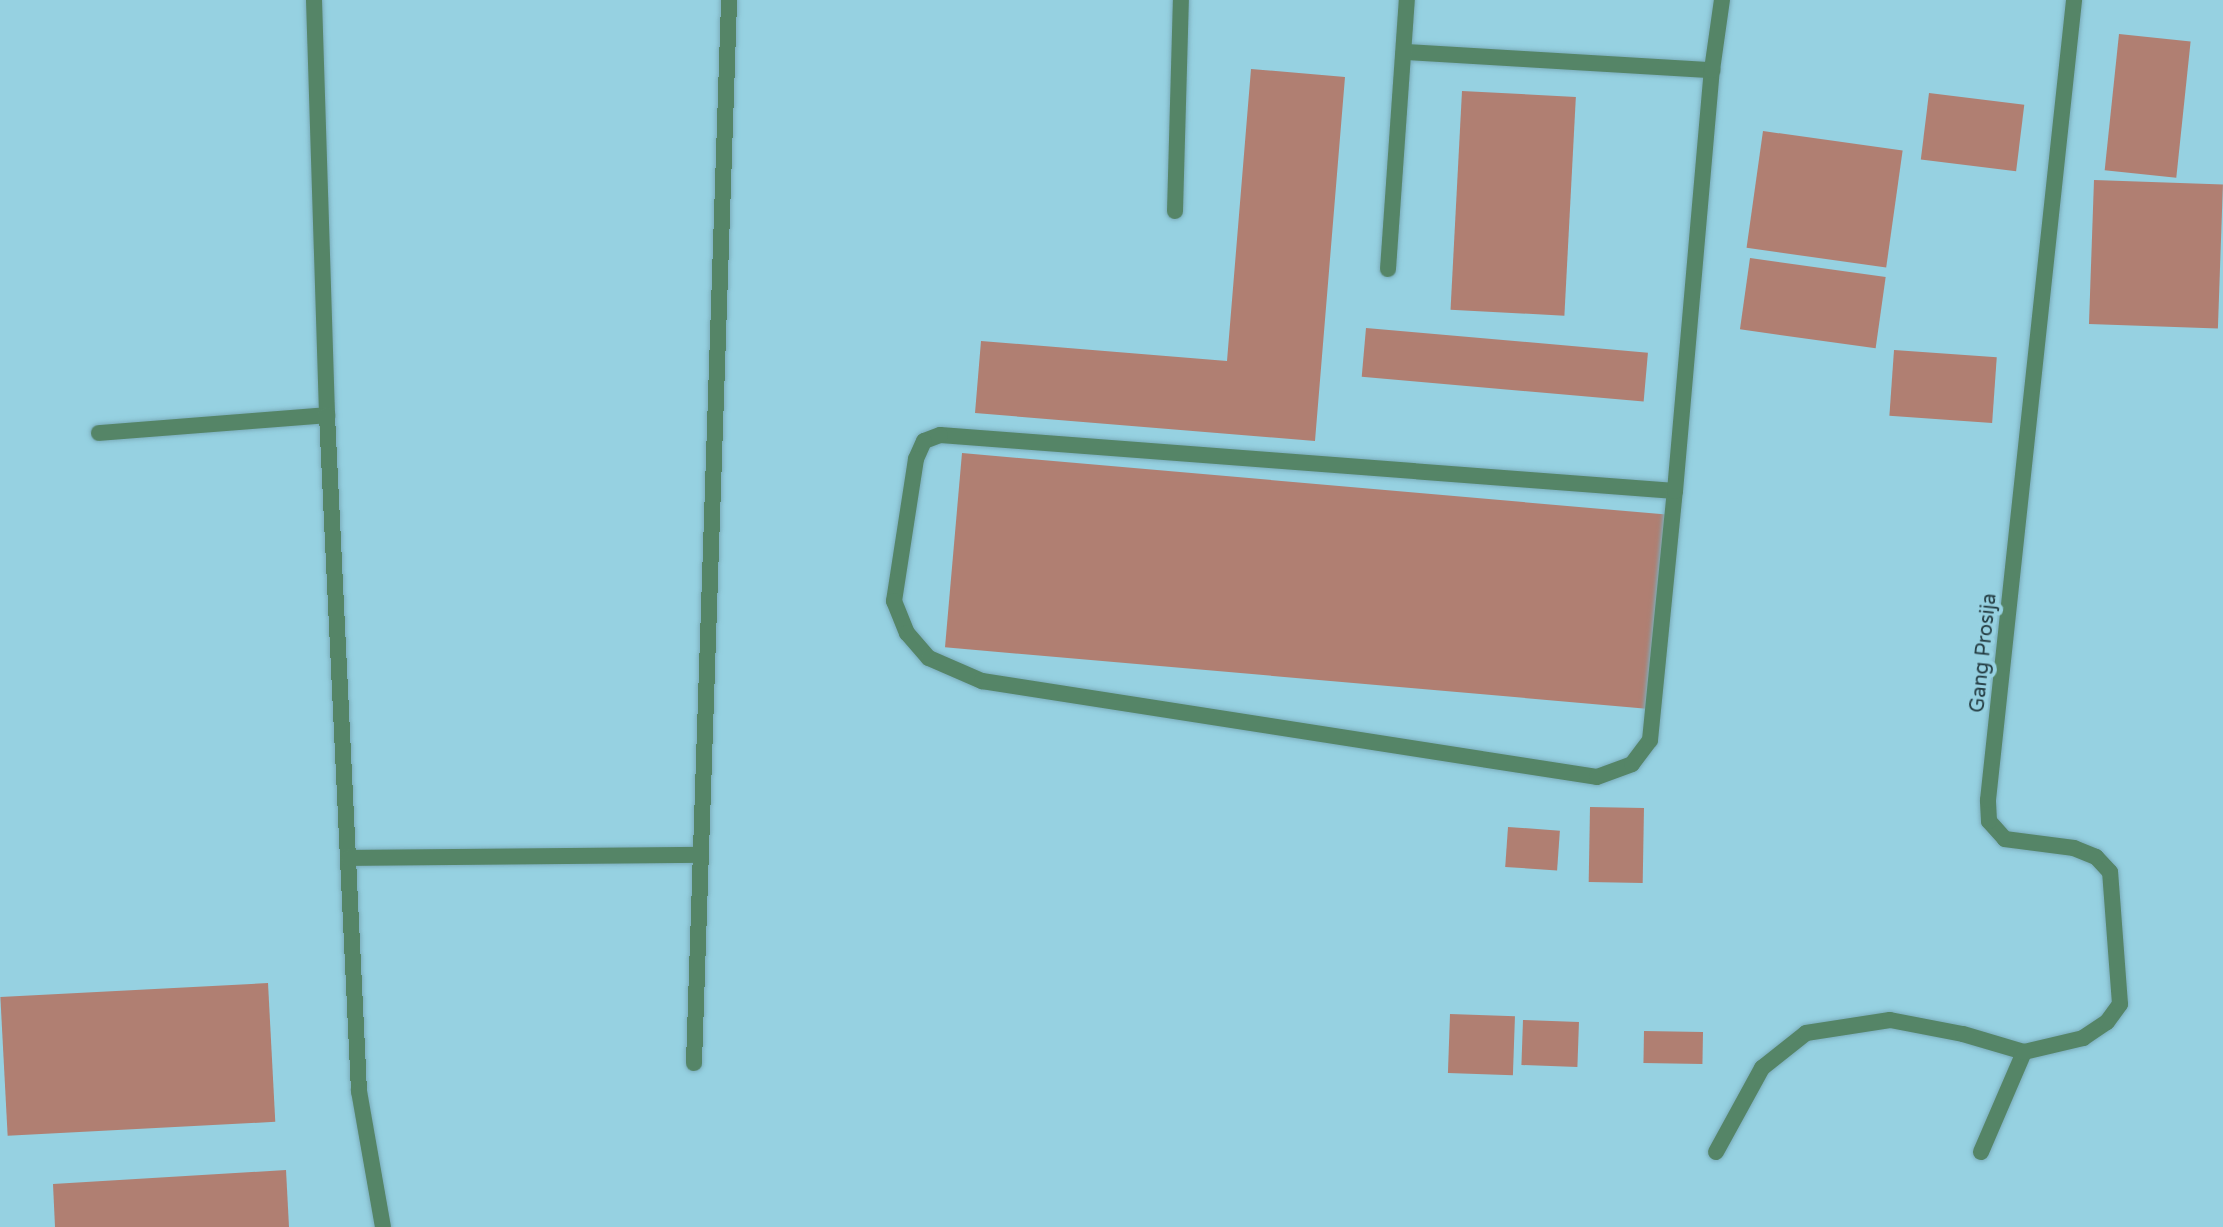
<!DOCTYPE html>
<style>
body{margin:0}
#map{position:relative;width:2223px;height:1227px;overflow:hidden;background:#96d1e1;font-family:"Varela Round",sans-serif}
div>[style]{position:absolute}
.building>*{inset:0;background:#b07f72;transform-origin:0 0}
.roads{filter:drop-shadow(0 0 2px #7badbb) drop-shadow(0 0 2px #7badbb)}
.service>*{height:16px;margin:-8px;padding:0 8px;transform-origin:8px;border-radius:8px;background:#558567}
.minor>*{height:16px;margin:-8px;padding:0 8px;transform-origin:8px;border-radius:8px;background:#558567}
span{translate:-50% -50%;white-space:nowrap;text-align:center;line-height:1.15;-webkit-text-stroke:8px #96d1e1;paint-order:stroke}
.street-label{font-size:20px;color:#243c42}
</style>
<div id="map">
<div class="building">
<div style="left:2119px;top:34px;width:72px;height:137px;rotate:6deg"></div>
<div style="clip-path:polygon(1251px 69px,1345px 77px,1315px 441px,975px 413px,981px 341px,1227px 361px)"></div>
<div style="left:1462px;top:91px;width:114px;height:219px;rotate:3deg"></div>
<div style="left:1929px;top:93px;width:96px;height:67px;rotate:7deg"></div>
<div style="left:1763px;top:131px;width:141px;height:118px;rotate:8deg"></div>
<div style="left:2094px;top:180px;width:129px;height:144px;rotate:2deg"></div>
<div style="left:1750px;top:258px;width:137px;height:72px;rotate:8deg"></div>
<div style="left:1366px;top:328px;width:283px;height:49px;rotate:5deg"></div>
<div style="left:1894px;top:350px;width:103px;height:66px;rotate:4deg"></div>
<div style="left:962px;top:453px;width:707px;height:195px;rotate:5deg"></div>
<div style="left:1590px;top:807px;width:54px;height:75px;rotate:1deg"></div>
<div style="left:1508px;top:827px;width:52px;height:40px;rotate:4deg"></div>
<div style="left:268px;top:983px;width:139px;height:268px;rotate:87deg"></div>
<div style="left:1450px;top:1014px;width:65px;height:59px;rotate:2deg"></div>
<div style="left:1523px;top:1020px;width:56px;height:45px;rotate:2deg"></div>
<div style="left:1644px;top:1031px;width:59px;height:32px;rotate:1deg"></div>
<div style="clip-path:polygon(286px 1170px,289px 1227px,55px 1227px,53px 1184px)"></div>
</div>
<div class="roads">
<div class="service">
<div style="left:1406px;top:52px;width:307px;rotate:3.4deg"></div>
<div style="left:1175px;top:211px;width:211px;rotate:-88.4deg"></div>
<div style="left:1388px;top:269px;width:270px;rotate:-86deg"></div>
<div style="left:99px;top:433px;width:229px;rotate:-4.5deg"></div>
<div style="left:1675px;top:491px;width:737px;rotate:-175.64deg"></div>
<div style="left:940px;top:435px;width:17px;rotate:159deg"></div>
<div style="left:924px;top:441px;width:20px;rotate:114deg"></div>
<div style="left:916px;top:459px;width:144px;rotate:98.8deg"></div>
<div style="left:894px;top:601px;width:35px;rotate:68deg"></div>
<div style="left:907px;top:633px;width:33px;rotate:49deg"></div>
<div style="left:929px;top:658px;width:58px;rotate:23.5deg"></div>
<div style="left:982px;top:681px;width:622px;rotate:8.87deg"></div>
<div style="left:1597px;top:777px;width:37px;rotate:-20deg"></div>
<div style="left:1632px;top:764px;width:30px;rotate:-53deg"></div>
<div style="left:1650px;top:740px;width:250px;rotate:-84.3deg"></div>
<div style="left:1675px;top:491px;width:423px;rotate:-85deg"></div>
<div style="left:1712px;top:70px;width:71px;rotate:-81.9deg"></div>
</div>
<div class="minor">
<div style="left:314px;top:0;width:415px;rotate:88.2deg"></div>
<div style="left:327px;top:415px;width:677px;rotate:87.29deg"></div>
<div style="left:359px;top:1091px;width:138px;rotate:80deg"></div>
<div style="left:349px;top:858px;width:351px;rotate:-0.5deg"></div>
<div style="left:694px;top:1063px;width:1064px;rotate:-88.11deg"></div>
<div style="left:1716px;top:1152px;width:96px;rotate:-61.3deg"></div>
<div style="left:1762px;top:1068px;width:56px;rotate:-38.5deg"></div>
<div style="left:1806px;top:1033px;width:85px;rotate:-8.8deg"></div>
<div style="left:1890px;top:1020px;width:74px;rotate:10.9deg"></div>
<div style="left:1963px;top:1034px;width:64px;rotate:16.4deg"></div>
<div style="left:1981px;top:1152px;width:109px;rotate:-66.7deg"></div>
<div style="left:2024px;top:1052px;width:61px;rotate:-13.3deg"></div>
<div style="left:2083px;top:1038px;width:29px;rotate:-34deg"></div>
<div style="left:2107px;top:1022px;width:22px;rotate:-54deg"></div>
<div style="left:2120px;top:1004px;width:132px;rotate:-94.3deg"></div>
<div style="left:2110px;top:872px;width:21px;rotate:-133deg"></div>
<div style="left:2096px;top:857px;width:24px;rotate:-158deg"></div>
<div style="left:2074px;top:848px;width:70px;rotate:-172.6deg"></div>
<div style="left:2005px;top:839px;width:24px;rotate:-132deg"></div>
<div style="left:1989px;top:821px;width:21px;rotate:-93deg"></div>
<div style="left:1988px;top:800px;width:805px;rotate:-83.86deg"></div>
</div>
</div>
<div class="street-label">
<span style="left:1984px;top:653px;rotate:-84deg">Gang Prosija</span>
</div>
</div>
